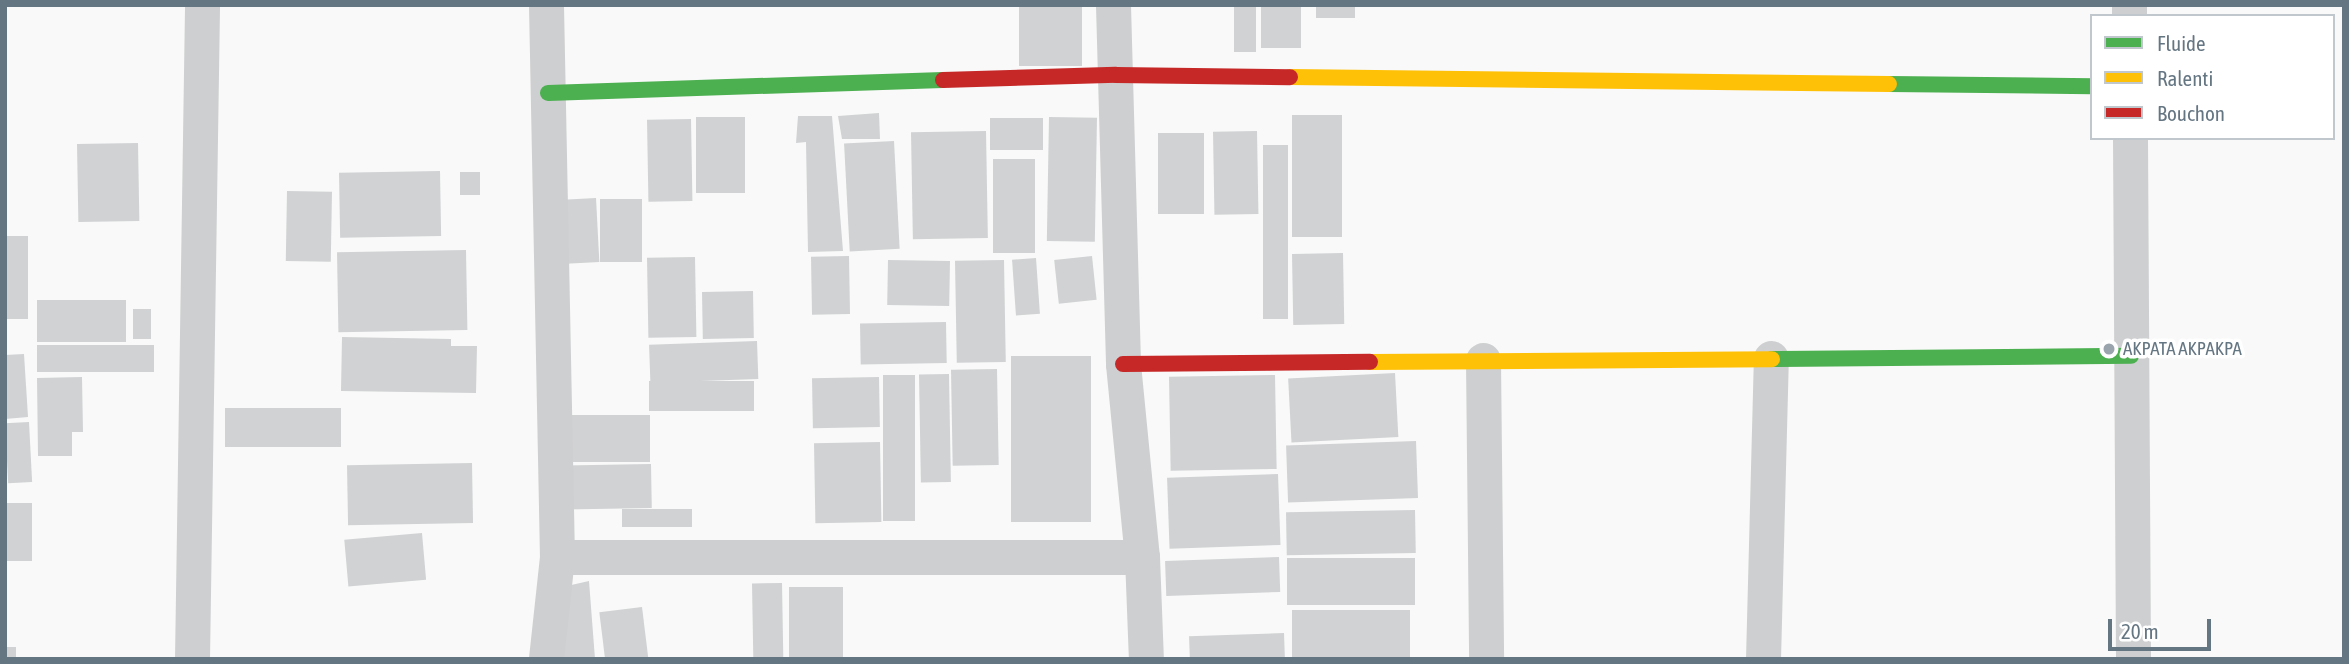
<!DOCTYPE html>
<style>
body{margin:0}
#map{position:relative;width:2349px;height:664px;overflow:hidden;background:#f9f9f9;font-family:"Asap Condensed",sans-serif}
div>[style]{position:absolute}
.building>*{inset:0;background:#d0d2d3;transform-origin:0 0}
.street>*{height:35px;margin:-17.5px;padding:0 17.5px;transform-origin:17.5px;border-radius:17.5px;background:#cecfd0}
.fast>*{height:16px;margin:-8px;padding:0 8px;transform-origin:8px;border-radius:8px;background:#4caf50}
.slow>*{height:16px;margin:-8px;padding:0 8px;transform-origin:8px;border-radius:8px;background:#ffc107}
.jam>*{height:16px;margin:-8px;padding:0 8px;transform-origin:8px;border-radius:8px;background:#c62828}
.dots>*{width:19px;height:19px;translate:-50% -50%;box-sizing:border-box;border:4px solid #fff;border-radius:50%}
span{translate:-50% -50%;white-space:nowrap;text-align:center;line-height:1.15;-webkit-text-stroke:7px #fff;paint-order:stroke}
.poi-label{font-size:19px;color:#657683}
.left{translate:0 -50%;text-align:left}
.frame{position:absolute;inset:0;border:7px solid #657683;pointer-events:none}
.legend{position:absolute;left:2090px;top:14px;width:245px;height:126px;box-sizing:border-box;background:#fff;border:2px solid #c1c8cd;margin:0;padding:9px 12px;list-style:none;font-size:21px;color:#657683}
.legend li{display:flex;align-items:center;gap:14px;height:35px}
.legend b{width:35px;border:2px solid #c1c8cd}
.scale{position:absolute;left:2108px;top:619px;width:103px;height:32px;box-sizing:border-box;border:4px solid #657683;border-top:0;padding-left:9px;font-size:21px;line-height:24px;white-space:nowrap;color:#657683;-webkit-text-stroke:5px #fff;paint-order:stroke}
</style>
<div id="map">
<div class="building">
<div style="left:1019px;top:5px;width:63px;height:61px"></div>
<div style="left:1234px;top:5px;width:22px;height:47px"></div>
<div style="left:1261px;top:5px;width:40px;height:43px"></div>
<div style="left:1316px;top:5px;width:39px;height:13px"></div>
<div style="clip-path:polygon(879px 113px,880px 139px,842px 139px,838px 116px)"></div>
<div style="left:1342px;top:115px;width:122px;height:50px;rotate:90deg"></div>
<div style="clip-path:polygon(798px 116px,832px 116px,843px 251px,808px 252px,806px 142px,796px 143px)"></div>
<div style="left:696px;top:117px;width:49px;height:76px"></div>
<div style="left:1049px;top:117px;width:48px;height:124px;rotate:1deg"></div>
<div style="left:1043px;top:118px;width:32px;height:53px;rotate:90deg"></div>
<div style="left:691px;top:119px;width:82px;height:44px;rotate:89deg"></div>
<div style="left:986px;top:131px;width:107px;height:75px;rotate:89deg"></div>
<div style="left:1257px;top:131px;width:83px;height:44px;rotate:89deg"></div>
<div style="left:1204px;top:133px;width:81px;height:46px;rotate:90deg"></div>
<div style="left:894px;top:141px;width:108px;height:50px;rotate:87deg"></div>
<div style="left:138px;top:143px;width:78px;height:61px;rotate:89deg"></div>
<div style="left:1263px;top:145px;width:25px;height:174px"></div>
<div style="left:993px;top:159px;width:42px;height:94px"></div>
<div style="left:440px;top:171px;width:65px;height:101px;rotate:89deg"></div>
<div style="left:460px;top:172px;width:20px;height:23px"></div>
<div style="left:287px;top:191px;width:45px;height:70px;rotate:1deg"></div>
<div style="left:596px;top:198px;width:64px;height:57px;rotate:87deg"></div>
<div style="left:600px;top:199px;width:42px;height:63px"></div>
<div style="left:5px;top:236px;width:23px;height:83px"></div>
<div style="left:466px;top:250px;width:80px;height:129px;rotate:89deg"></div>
<div style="left:1343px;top:253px;width:71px;height:51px;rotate:89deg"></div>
<div style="left:849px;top:256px;width:58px;height:38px;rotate:89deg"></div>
<div style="left:1092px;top:256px;width:44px;height:38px;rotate:84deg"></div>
<div style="left:695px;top:257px;width:80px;height:48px;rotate:89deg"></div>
<div style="left:1036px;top:258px;width:56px;height:24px;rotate:86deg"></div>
<div style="left:888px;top:260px;width:62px;height:45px;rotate:1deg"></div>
<div style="left:1004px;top:260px;width:102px;height:49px;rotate:89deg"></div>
<div style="left:753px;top:291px;width:47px;height:51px;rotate:89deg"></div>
<div style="left:126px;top:300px;width:42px;height:89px;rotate:90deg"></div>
<div style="left:133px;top:309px;width:18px;height:30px"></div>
<div style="left:946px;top:322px;width:41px;height:86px;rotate:89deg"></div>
<div style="clip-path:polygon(342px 337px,451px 339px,451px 346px,477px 346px,476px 393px,341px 391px)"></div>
<div style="left:757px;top:341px;width:38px;height:108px;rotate:88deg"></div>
<div style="left:154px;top:345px;width:27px;height:117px;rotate:90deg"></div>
<div style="clip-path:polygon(24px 354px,28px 417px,5px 419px,5px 355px)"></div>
<div style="left:1091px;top:356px;width:166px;height:80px;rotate:90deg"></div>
<div style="left:997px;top:369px;width:96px;height:46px;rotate:89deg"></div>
<div style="left:1395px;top:373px;width:64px;height:107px;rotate:87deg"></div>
<div style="left:949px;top:374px;width:108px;height:30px;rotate:89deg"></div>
<div style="left:883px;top:375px;width:32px;height:146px"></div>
<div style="left:1275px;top:375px;width:94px;height:106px;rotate:89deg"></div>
<div style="clip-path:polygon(82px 377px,83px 432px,72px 432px,72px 456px,38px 456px,37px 378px)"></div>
<div style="left:879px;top:377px;width:50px;height:67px;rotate:89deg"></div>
<div style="left:754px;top:381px;width:30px;height:105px;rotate:90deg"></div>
<div style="left:341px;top:408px;width:39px;height:116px;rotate:90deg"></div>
<div style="left:650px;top:415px;width:47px;height:106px;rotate:90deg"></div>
<div style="left:29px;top:422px;width:60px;height:24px;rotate:87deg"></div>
<div style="left:1416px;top:441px;width:57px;height:130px;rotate:88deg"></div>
<div style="left:880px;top:442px;width:80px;height:66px;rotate:89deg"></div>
<div style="left:472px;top:463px;width:60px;height:125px;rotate:89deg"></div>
<div style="left:651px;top:464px;width:44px;height:101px;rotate:89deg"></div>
<div style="left:1278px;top:474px;width:71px;height:111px;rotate:88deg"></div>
<div style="left:32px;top:503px;width:58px;height:27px;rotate:90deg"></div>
<div style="left:692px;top:509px;width:18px;height:70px;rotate:90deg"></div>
<div style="left:1415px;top:510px;width:43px;height:129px;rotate:89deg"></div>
<div style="left:422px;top:533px;width:47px;height:78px;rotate:85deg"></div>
<div style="left:1279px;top:557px;width:35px;height:114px;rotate:88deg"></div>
<div style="left:1287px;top:558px;width:128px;height:47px"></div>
<div style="clip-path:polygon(589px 581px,595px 659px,560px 659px,558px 588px)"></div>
<div style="left:782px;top:583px;width:76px;height:30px;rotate:89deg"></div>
<div style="left:789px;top:587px;width:54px;height:72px"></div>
<div style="left:642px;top:607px;width:52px;height:43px;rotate:83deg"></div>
<div style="left:1292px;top:610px;width:118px;height:49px"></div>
<div style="left:1284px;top:633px;width:26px;height:95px;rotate:88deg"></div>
<div style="left:5px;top:647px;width:11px;height:12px"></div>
</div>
<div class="street">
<div style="left:546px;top:5px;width:552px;rotate:88.86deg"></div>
<div style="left:557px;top:557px;width:103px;rotate:96.2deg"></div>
<div style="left:1113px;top:5px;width:359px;rotate:88.4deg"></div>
<div style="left:1123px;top:364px;width:194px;rotate:84.4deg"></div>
<div style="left:1142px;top:557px;width:102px;rotate:87.8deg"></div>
<div style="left:2129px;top:5px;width:11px;rotate:90deg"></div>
<div style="left:2130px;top:138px;width:521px;rotate:89.67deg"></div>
<div style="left:1483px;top:360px;width:299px;rotate:89.4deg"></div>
<div style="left:557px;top:557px;width:585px"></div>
<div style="left:192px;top:659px;width:654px;rotate:-89.12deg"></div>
<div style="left:1763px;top:659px;width:301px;rotate:-88.5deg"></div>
</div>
<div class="fast">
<div style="left:1889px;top:84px;width:203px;rotate:0.6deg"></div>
<div style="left:548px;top:93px;width:395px;rotate:-1.9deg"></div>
<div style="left:1772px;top:359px;width:359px;rotate:-0.5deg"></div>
</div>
<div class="slow">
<div style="left:1290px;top:77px;width:599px;rotate:0.67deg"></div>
<div style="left:1370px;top:362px;width:402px;rotate:-0.4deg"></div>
</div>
<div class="jam">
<div style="left:943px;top:80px;width:173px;rotate:-1.7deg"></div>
<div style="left:1116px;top:75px;width:174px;rotate:0.7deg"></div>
<div style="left:1123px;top:364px;width:247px;rotate:-0.5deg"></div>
</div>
<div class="dots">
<div style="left:2109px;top:349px;background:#99a4ac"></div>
</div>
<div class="poi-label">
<span class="left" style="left:2123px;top:349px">AKPATA AKPAKPA</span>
</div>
<div class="frame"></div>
<ul class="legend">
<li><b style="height:9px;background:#4caf50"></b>Fluide</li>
<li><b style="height:9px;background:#ffc107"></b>Ralenti</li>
<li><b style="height:9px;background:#c62828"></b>Bouchon</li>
</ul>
<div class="scale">20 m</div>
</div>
